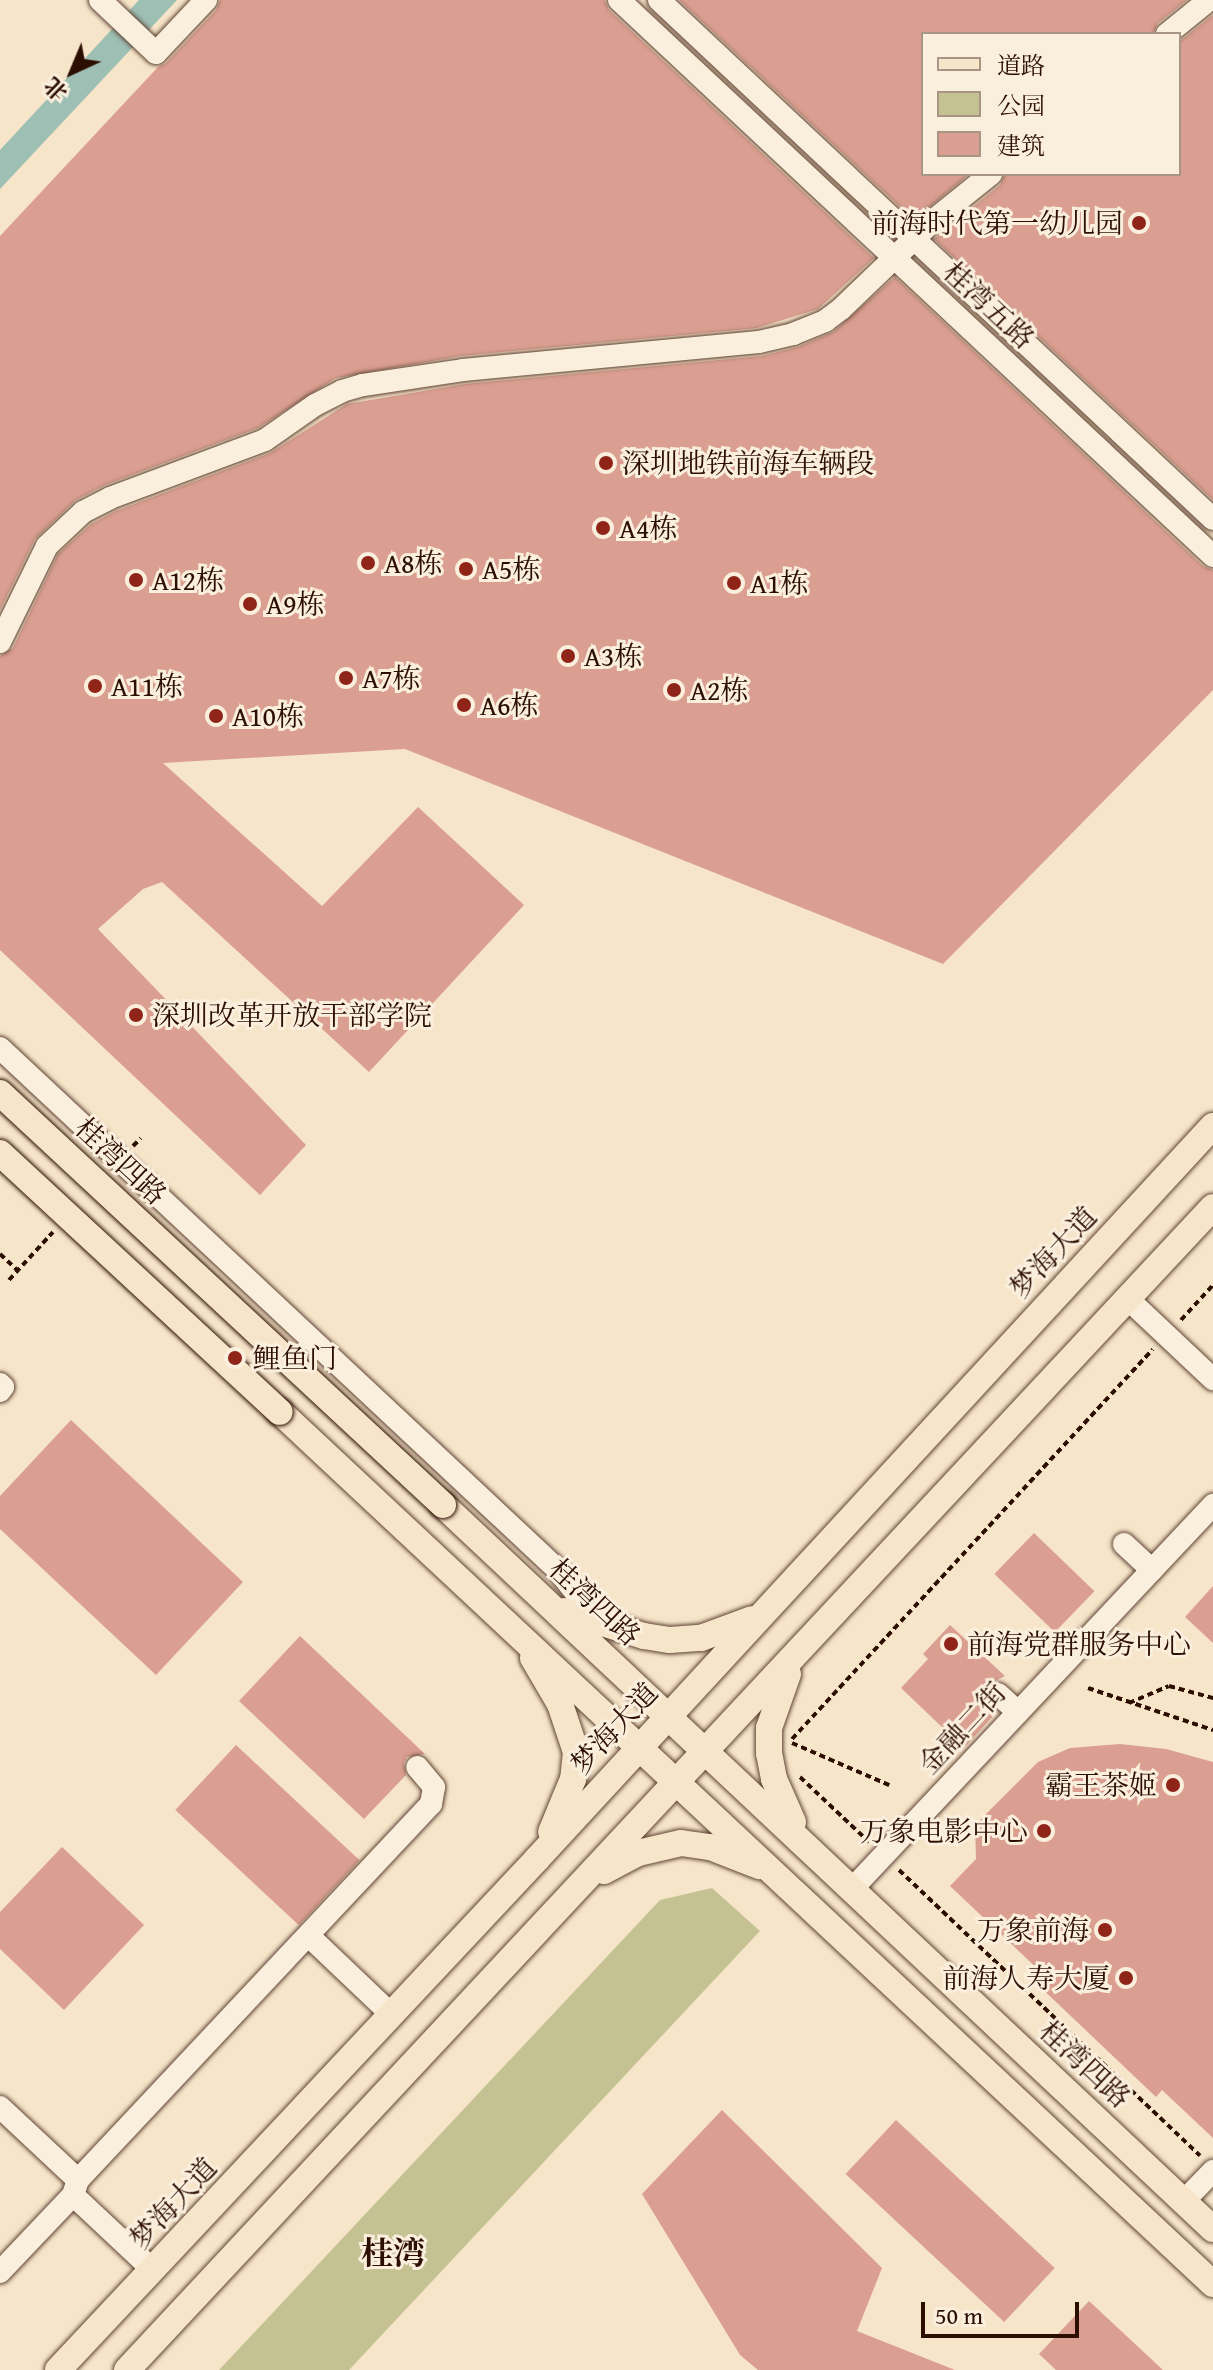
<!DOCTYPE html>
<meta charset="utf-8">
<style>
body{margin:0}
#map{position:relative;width:1213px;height:2370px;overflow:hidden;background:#f7e5ca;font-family:"Gentium Book Plus","Noto Serif SC",serif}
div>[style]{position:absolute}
.green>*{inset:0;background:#c4c292}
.water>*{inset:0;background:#9dbfb4}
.building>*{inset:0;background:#da9f91;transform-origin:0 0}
.path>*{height:4px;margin-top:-2px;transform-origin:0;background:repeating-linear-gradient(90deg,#2d0f02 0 6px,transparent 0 10px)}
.roads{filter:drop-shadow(0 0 2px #604434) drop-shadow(0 0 2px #604434)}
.minor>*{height:22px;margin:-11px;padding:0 11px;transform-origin:11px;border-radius:11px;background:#faeedd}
.major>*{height:26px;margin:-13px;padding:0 13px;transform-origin:13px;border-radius:13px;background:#f7e5ca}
.bridges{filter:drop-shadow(0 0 2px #2d0f02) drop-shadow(0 0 2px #2d0f02)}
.major-bridge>*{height:26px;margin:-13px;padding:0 13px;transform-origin:13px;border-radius:13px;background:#f7e5ca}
.dots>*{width:22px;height:22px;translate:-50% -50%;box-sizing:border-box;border:4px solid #faeedd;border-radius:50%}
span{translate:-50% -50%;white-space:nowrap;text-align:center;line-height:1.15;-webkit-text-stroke:6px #faeedd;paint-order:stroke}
.poi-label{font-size:28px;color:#2d0f02}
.right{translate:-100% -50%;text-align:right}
.left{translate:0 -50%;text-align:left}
.street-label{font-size:28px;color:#2d0f02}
.quarter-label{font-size:32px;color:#2d0f02;font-weight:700}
.legend{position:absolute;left:921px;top:32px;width:260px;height:144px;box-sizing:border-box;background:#faeedd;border:2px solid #a89585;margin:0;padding:10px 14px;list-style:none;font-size:24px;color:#2d0f02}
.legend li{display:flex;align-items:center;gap:16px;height:40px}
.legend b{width:40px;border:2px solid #a89585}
.north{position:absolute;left:32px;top:32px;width:80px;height:80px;-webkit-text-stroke:6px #faeedd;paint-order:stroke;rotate:224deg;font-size:22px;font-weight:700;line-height:32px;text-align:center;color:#2d0f02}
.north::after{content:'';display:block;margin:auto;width:28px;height:36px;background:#2d0f02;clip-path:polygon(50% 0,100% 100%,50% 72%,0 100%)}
.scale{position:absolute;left:921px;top:2302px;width:158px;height:36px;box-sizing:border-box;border:4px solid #2d0f02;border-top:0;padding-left:10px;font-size:24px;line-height:28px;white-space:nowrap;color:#2d0f02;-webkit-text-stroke:6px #faeedd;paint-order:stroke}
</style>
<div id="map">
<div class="green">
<div style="clip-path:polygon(712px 1888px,760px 1931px,349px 2370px,219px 2370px,660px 1900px)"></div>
</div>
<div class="water">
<div style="clip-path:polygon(139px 0,177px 0,0 189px,0 150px)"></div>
</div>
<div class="building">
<div style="clip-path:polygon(220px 0,605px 0,609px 10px,874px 258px,818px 309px,757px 328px,461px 356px,336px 378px,258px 428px,105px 485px,76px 500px,35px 539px,0 610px,0 236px,158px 67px,166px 63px,216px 10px)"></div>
<div style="clip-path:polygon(679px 0,1187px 0,1158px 23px,1153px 34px,923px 34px,923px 174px,969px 174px,914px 220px)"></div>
<div style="clip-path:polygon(1213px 15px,1213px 500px,934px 239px,1000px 185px,1005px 174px,1179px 174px,1179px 42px)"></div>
<div style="clip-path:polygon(895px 277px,1203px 566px,1213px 570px,1213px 690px,943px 964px,405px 749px,163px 763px,322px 906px,418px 807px,524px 905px,369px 1072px,162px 882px,143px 889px,98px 929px,306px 1145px,260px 1195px,0 950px,0 656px,13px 648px,58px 554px,91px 524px,116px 511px,270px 453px,347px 404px,465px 384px,762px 356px,798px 347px,833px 332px)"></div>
<div style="clip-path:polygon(71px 1420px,243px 1582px,156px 1675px,0 1529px,0 1496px)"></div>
<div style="left:1034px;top:1533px;width:84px;height:57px;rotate:44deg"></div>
<div style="clip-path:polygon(1213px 1586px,1213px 1643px,1185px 1617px)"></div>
<div style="clip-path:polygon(950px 1625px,1005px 1676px,987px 1685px,980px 1703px,993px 1716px,964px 1748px,901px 1688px,928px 1659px,923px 1654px)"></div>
<div style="clip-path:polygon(300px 1636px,425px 1754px,407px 1757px,404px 1763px,406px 1775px,364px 1819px,239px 1701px)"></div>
<div style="clip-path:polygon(1120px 1744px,1166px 1749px,1213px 1762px,1213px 2138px,1162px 2090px,1156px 2097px,1035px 1982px,1043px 1974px,950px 1886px,976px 1859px,975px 1825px,1038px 1762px,1070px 1748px)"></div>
<div style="left:236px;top:1745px;width:169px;height:89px;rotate:43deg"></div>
<div style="clip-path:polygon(62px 1847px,144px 1925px,64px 2010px,0 1949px,0 1912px)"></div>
<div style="clip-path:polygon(722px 2110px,882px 2268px,857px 2331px,955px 2370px,758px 2370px,740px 2355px,642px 2194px)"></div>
<div style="left:896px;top:2120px;width:217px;height:74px;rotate:43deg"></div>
<div style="clip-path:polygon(1089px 2301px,1163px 2370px,1056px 2370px,1039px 2354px)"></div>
</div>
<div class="path">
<div style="left:133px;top:1146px;width:11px;rotate:-45deg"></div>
<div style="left:0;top:1254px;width:25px;rotate:43deg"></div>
<div style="left:9px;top:1280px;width:65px;rotate:-47.5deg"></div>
<div style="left:1181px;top:1320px;width:47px;rotate:-47.6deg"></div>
<div style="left:1088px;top:1688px;width:132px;rotate:18.6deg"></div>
<div style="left:1129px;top:1703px;width:43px;rotate:-23deg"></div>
<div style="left:1169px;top:1686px;width:46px;rotate:15.3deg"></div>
<div style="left:792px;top:1739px;width:531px;rotate:-47.21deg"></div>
<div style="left:792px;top:1743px;width:106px;rotate:23.4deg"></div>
<div style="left:800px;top:1777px;width:95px;rotate:43.3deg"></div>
<div style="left:899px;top:1870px;width:415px;rotate:43.5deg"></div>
</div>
<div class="roads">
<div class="minor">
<div style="left:100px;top:0;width:77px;rotate:43.4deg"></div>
<div style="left:156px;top:53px;width:73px;rotate:-46.7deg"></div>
<div style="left:619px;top:0;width:814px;rotate:43.11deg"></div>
<div style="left:659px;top:0;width:759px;rotate:43.13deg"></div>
<div style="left:1167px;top:34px;width:54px;rotate:-39deg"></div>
<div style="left:0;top:642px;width:107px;rotate:-63.9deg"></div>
<div style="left:47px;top:546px;width:50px;rotate:-43.4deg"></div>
<div style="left:83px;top:512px;width:30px;rotate:-27deg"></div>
<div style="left:110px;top:498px;width:165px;rotate:-20.5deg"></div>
<div style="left:265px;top:440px;width:61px;rotate:-35deg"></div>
<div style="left:315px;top:405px;width:30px;rotate:-27deg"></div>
<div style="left:342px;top:391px;width:22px;rotate:-16deg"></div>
<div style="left:363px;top:385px;width:101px;rotate:-8.5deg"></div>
<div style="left:463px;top:370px;width:297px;rotate:-5.4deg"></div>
<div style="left:759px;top:342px;width:35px;rotate:-13deg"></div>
<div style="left:793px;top:334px;width:35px;rotate:-22deg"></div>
<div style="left:825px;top:321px;width:20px;rotate:-37deg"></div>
<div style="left:841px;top:309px;width:130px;rotate:-43.8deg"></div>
<div style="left:935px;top:219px;width:72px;rotate:-38.8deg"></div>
<div style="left:0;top:1048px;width:764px;rotate:43.09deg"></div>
<div style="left:558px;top:1570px;width:36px;rotate:52deg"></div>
<div style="left:580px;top:1598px;width:33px;rotate:69deg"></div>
<div style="left:1128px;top:1299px;width:117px;rotate:43.3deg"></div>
<div style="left:0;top:1384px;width:4px;rotate:45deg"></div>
<div style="left:3px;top:1387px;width:5px;rotate:127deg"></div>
<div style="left:1124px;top:1544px;width:38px;rotate:43deg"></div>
<div style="left:998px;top:1694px;width:27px;rotate:42deg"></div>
<div style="left:853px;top:1888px;width:526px;rotate:-46.77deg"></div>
<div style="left:309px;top:1936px;width:115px;rotate:43.6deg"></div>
<div style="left:0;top:2107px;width:107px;rotate:43.1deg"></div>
<div style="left:73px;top:2195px;width:110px;rotate:43.2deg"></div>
<div style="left:1184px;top:2201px;width:42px;rotate:-46deg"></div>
<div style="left:0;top:2272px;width:106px;rotate:-46.5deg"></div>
<div style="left:73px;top:2195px;width:16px;rotate:-72deg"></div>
<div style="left:78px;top:2180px;width:516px;rotate:-46.81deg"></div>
<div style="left:431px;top:1804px;width:17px;rotate:-80deg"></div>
<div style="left:434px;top:1787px;width:26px;rotate:-130deg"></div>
</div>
<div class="major">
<div style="left:280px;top:1412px;width:1277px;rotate:43.06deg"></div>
<div style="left:443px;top:1505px;width:1057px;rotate:43.24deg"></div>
<div style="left:564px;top:1611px;width:84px;rotate:17.4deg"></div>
<div style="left:644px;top:1636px;width:26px;rotate:9deg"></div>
<div style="left:670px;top:1640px;width:31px;rotate:-4deg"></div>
<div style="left:701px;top:1638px;width:54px;rotate:-20.4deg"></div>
<div style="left:533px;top:1658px;width:53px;rotate:59.6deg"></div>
<div style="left:560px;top:1704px;width:51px;rotate:71.6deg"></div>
<div style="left:576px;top:1752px;width:27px;rotate:96deg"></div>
<div style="left:573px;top:1779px;width:57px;rotate:112.5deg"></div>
<div style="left:788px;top:1674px;width:57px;rotate:109.4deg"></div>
<div style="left:769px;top:1728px;width:25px;rotate:90deg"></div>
<div style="left:769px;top:1753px;width:26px;rotate:79deg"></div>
<div style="left:774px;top:1779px;width:47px;rotate:66.2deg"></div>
<div style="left:604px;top:1871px;width:38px;rotate:-28deg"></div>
<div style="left:638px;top:1853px;width:44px;rotate:-13.1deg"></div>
<div style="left:681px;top:1843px;width:29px;rotate:8deg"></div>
<div style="left:710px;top:1847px;width:53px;rotate:21.2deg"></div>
<div style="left:58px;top:2370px;width:700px;rotate:-46.85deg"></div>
<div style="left:537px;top:1859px;width:997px;rotate:-47.32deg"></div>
<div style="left:127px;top:2370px;width:1591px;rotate:-46.96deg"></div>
</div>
</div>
<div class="bridges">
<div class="major-bridge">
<div style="left:0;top:1093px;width:605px;rotate:42.92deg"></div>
<div style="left:0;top:1153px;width:381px;rotate:42.8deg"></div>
</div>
</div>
<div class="dots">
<div style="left:1139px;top:223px;background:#8f2418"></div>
<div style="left:606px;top:463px;background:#8f2418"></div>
<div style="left:603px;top:528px;background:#8f2418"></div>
<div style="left:368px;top:563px;background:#8f2418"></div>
<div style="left:466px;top:569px;background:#8f2418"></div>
<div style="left:136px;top:580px;background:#8f2418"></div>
<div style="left:734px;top:583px;background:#8f2418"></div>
<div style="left:250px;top:604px;background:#8f2418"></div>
<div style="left:568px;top:656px;background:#8f2418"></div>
<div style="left:346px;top:678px;background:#8f2418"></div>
<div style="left:95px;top:686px;background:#8f2418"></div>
<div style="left:674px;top:690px;background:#8f2418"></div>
<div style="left:464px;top:705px;background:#8f2418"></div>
<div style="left:216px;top:716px;background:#8f2418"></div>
<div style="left:136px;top:1015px;background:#8f2418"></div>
<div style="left:235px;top:1358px;background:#8f2418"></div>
<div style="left:951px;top:1644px;background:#8f2418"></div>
<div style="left:1173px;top:1785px;background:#8f2418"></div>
<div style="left:1044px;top:1831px;background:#8f2418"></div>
<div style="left:1105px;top:1930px;background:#8f2418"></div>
<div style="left:1126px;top:1978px;background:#8f2418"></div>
</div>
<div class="poi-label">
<span class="right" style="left:1123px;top:223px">前海时代第一幼儿园</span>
<span class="left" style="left:622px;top:463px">深圳地铁前海车辆段</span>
<span class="left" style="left:619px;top:528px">A4栋</span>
<span class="left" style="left:384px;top:563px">A8栋</span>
<span class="left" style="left:482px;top:569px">A5栋</span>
<span class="left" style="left:152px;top:580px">A12栋</span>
<span class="left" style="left:750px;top:583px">A1栋</span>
<span class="left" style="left:266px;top:604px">A9栋</span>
<span class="left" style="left:584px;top:656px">A3栋</span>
<span class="left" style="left:362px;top:678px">A7栋</span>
<span class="left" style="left:111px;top:686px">A11栋</span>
<span class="left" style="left:690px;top:690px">A2栋</span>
<span class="left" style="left:480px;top:705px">A6栋</span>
<span class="left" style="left:232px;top:716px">A10栋</span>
<span class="left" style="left:152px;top:1015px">深圳改革开放干部学院</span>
<span class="left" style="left:253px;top:1358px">鲤鱼门</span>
<span class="left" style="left:967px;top:1644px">前海党群服务中心</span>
<span class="right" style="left:1157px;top:1785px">霸王茶姬</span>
<span class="right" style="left:1028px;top:1831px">万象电影中心</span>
<span class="right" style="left:1089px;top:1930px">万象前海</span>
<span class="right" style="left:1110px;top:1978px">前海人寿大厦</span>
</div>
<div class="street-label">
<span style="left:989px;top:305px;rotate:43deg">桂湾五路</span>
<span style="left:121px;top:1161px;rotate:43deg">桂湾四路</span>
<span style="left:1053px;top:1252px;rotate:-47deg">梦海大道</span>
<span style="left:595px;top:1602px;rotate:43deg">桂湾四路</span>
<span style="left:614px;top:1728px;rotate:-47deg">梦海大道</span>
<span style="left:962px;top:1728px;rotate:-47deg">金融二街</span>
<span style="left:1085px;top:2064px;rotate:43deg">桂湾四路</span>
<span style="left:173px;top:2203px;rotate:-47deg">梦海大道</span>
</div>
<div class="quarter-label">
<span style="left:393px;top:2253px">桂湾</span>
</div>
<ul class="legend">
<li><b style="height:10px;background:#f7e5ca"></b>道路</li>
<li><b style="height:22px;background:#c4c292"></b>公园</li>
<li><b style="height:22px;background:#da9f91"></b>建筑</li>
</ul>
<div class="north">北</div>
<div class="scale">50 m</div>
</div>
